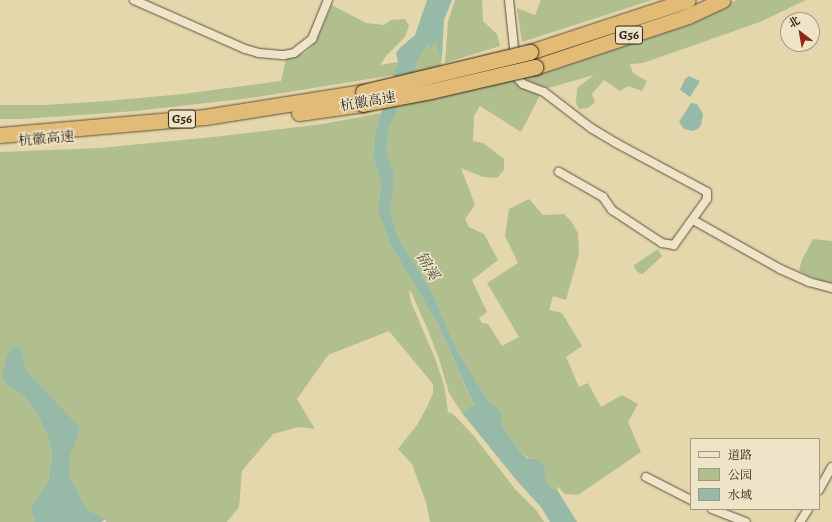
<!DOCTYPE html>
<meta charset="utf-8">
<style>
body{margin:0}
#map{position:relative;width:832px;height:522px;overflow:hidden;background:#e5d7ac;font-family:Alegreya,"Noto Serif SC",serif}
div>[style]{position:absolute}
.green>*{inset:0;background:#b0bf8d}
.water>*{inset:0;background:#96baa7}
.roads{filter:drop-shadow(0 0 1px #5e4f3a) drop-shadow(0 0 1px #5e4f3a)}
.minor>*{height:8px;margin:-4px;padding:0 4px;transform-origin:4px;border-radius:4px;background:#eee5c9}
.motorway>*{height:15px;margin:-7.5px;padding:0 7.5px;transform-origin:7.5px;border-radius:7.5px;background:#e2bc76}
.bridges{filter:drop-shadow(0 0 1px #312214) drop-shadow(0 0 1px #312214)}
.motorway-bridge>*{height:15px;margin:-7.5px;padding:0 7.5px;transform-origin:7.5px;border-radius:7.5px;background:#e2bc76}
span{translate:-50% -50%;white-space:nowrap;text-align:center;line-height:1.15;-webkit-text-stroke:3px #eee5c9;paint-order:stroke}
.shield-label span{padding:1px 3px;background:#eee5c9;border:1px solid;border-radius:3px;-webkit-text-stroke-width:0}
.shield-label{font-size:13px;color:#312214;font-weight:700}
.street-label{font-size:14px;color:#312214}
.water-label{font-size:15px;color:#4f5040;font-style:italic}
.legend{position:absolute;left:690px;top:438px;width:130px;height:72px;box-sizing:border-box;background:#eee5c9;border:1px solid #a29781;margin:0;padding:5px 7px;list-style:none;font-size:12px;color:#312214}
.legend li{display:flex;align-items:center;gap:8px;height:20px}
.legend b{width:20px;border:1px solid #a29781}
.north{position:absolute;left:780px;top:12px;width:40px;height:40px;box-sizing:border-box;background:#eee5c9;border:1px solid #a29781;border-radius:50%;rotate:329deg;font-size:11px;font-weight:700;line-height:16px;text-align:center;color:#312214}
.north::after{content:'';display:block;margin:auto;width:14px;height:18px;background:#8f2418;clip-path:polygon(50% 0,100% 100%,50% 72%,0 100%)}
</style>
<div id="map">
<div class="green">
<div style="clip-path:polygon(455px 0,482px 0,483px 21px,497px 34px,500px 46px,445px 63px,448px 21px)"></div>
<div style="clip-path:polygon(541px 0,652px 0,522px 42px,517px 8px,535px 15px)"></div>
<div style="clip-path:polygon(737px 0,806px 0,760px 22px,643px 63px,630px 64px,633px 73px,647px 81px,642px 91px,628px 86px,620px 91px,604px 80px,592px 94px,595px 102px,588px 108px,579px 109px,576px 103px,577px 88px,594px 75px,548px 88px,531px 83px,523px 77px,711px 11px)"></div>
<div style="clip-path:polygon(332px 5px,366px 23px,384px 25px,391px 20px,405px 19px,409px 26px,405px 37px,386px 56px,380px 65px,398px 62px,394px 75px,251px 98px,136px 111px,23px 119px,0 119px,0 105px,45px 105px,107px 101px,183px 94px,281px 81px,286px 59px,305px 53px,312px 46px,317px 39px)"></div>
<div style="clip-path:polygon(438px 41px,438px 54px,442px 57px,436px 99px,509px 80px,540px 95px,521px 132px,480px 106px,474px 116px,473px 141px,483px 143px,504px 159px,504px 170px,497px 178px,483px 177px,461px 168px,475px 205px,465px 219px,469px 227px,484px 234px,498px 260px,472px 280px,487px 312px,479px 318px,482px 323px,488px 324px,502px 346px,519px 337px,487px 283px,518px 263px,505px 236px,509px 209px,529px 199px,543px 215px,564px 214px,571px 221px,578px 233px,579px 254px,566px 300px,553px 296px,549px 310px,562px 313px,582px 346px,566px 357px,579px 387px,588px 383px,601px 407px,622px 395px,638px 404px,628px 422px,641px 452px,578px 495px,565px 494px,557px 486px,558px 491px,550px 488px,546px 480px,544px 469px,521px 453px,502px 425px,496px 407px,489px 402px,456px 348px,433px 294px,396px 233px,390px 209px,391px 195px,386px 148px,390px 127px,419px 57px,430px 42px)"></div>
<div style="clip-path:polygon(381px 113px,376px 128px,373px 156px,381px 186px,378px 211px,390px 244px,438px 324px,474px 406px,462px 413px,449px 393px,440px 362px,428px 330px,411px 292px,409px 291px,411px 302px,435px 358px,444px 385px,448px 412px,453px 414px,473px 435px,515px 489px,536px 510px,544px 522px,430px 522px,426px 502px,412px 464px,398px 449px,417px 425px,428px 405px,433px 393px,433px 384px,389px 331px,328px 355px,297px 399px,315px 429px,298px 427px,273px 434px,242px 471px,239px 507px,227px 522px,106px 522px,106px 519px,87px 509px,70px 477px,70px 456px,79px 428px,26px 370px,22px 349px,7px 385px,24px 396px,37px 414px,48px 437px,52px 456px,48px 482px,30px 508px,35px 522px,0 522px,0 152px,100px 148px,213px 137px,323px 124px)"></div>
<div style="clip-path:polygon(813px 239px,832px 241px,832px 283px,825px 282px,804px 274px,799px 270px,802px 260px)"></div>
<div style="clip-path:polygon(658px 249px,662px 256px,643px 274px,639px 273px,634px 268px,634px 265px)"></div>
</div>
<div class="water">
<div style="clip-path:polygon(427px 0,452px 0,444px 20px,442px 57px,438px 54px,437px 42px,434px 42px,431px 50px,429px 43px,419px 58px,390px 127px,386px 148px,394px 177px,390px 209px,396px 233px,433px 294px,456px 348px,489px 402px,496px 407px,501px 415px,502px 425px,521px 453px,528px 459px,539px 459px,545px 469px,546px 480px,550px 488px,558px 491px,577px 522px,550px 522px,541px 507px,517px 481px,462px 413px,474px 405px,438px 324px,390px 244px,378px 211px,381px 186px,373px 156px,376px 128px,398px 62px,396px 53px,400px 48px,415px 35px)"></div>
<div style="clip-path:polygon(689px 76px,700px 81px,690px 97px,680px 90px,685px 79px)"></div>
<div style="clip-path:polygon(691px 103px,697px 104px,703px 114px,701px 125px,698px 129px,692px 131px,684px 129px,679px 122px)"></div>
<div style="clip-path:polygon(13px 346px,22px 349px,26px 370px,80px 428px,70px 456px,70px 477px,87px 509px,106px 519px,101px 522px,35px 522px,30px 508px,48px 482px,52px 456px,48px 437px,37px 414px,24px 396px,7px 385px,2px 374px,7px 357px)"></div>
</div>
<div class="roads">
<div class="minor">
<div style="left:134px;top:0;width:121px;rotate:23.8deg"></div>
<div style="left:245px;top:49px;width:15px;rotate:16deg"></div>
<div style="left:259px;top:53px;width:25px;rotate:5deg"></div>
<div style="left:284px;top:55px;width:10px;rotate:-11deg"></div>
<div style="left:294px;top:53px;width:23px;rotate:-38deg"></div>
<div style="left:312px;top:39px;width:42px;rotate:-67.7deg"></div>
<div style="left:509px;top:0;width:57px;rotate:84deg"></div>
<div style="left:516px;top:69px;width:9px;rotate:84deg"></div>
<div style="left:517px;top:78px;width:8px;rotate:45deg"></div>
<div style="left:523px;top:84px;width:22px;rotate:21deg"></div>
<div style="left:544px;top:92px;width:59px;rotate:37.5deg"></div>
<div style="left:591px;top:128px;width:29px;rotate:31deg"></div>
<div style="left:616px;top:143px;width:103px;rotate:28.3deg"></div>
<div style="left:707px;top:192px;width:7px;rotate:90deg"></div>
<div style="left:707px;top:199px;width:57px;rotate:125.7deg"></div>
<div style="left:674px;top:245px;width:12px;rotate:-171deg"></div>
<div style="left:662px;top:243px;width:60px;rotate:-146.6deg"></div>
<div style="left:612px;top:210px;width:16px;rotate:-125deg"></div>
<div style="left:603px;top:197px;width:51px;rotate:-150.4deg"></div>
<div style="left:693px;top:220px;width:100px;rotate:29.4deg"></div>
<div style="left:780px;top:269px;width:32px;rotate:24deg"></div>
<div style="left:809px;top:282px;width:24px;rotate:15deg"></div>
<div style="left:646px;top:477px;width:51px;rotate:27.1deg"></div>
<div style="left:819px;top:490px;width:26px;rotate:-61deg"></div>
<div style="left:712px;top:509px;width:36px;rotate:21deg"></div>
<div style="left:800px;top:522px;width:15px;rotate:-58deg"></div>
</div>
<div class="motorway">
<div style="left:530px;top:52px;width:166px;rotate:-18.2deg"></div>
<div style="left:535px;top:67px;width:161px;rotate:-18.4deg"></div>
<div style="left:688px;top:16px;width:38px;rotate:-25deg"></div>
<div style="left:299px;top:113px;width:65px;rotate:-8deg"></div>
<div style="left:0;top:135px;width:206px;rotate:-5deg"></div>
<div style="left:205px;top:117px;width:160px;rotate:-9deg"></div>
</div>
</div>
<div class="bridges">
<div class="motorway-bridge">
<div style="left:363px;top:92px;width:172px;rotate:-13.5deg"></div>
<div style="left:363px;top:104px;width:69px;rotate:-10.8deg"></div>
<div style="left:431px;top:91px;width:107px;rotate:-13deg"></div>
</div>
</div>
<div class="shield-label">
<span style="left:629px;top:35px">G56</span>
<span style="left:182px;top:119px">G56</span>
</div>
<div class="street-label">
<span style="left:368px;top:102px;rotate:-10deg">杭徽高速</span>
<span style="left:46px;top:139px;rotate:-5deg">杭徽高速</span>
</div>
<div class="water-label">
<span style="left:427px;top:266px;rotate:59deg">锦溪</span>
</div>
<ul class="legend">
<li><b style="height:5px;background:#eee5c9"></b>道路</li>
<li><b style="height:11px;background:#b0bf8d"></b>公园</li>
<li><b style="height:11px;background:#96baa7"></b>水域</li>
</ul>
<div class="north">北</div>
</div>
